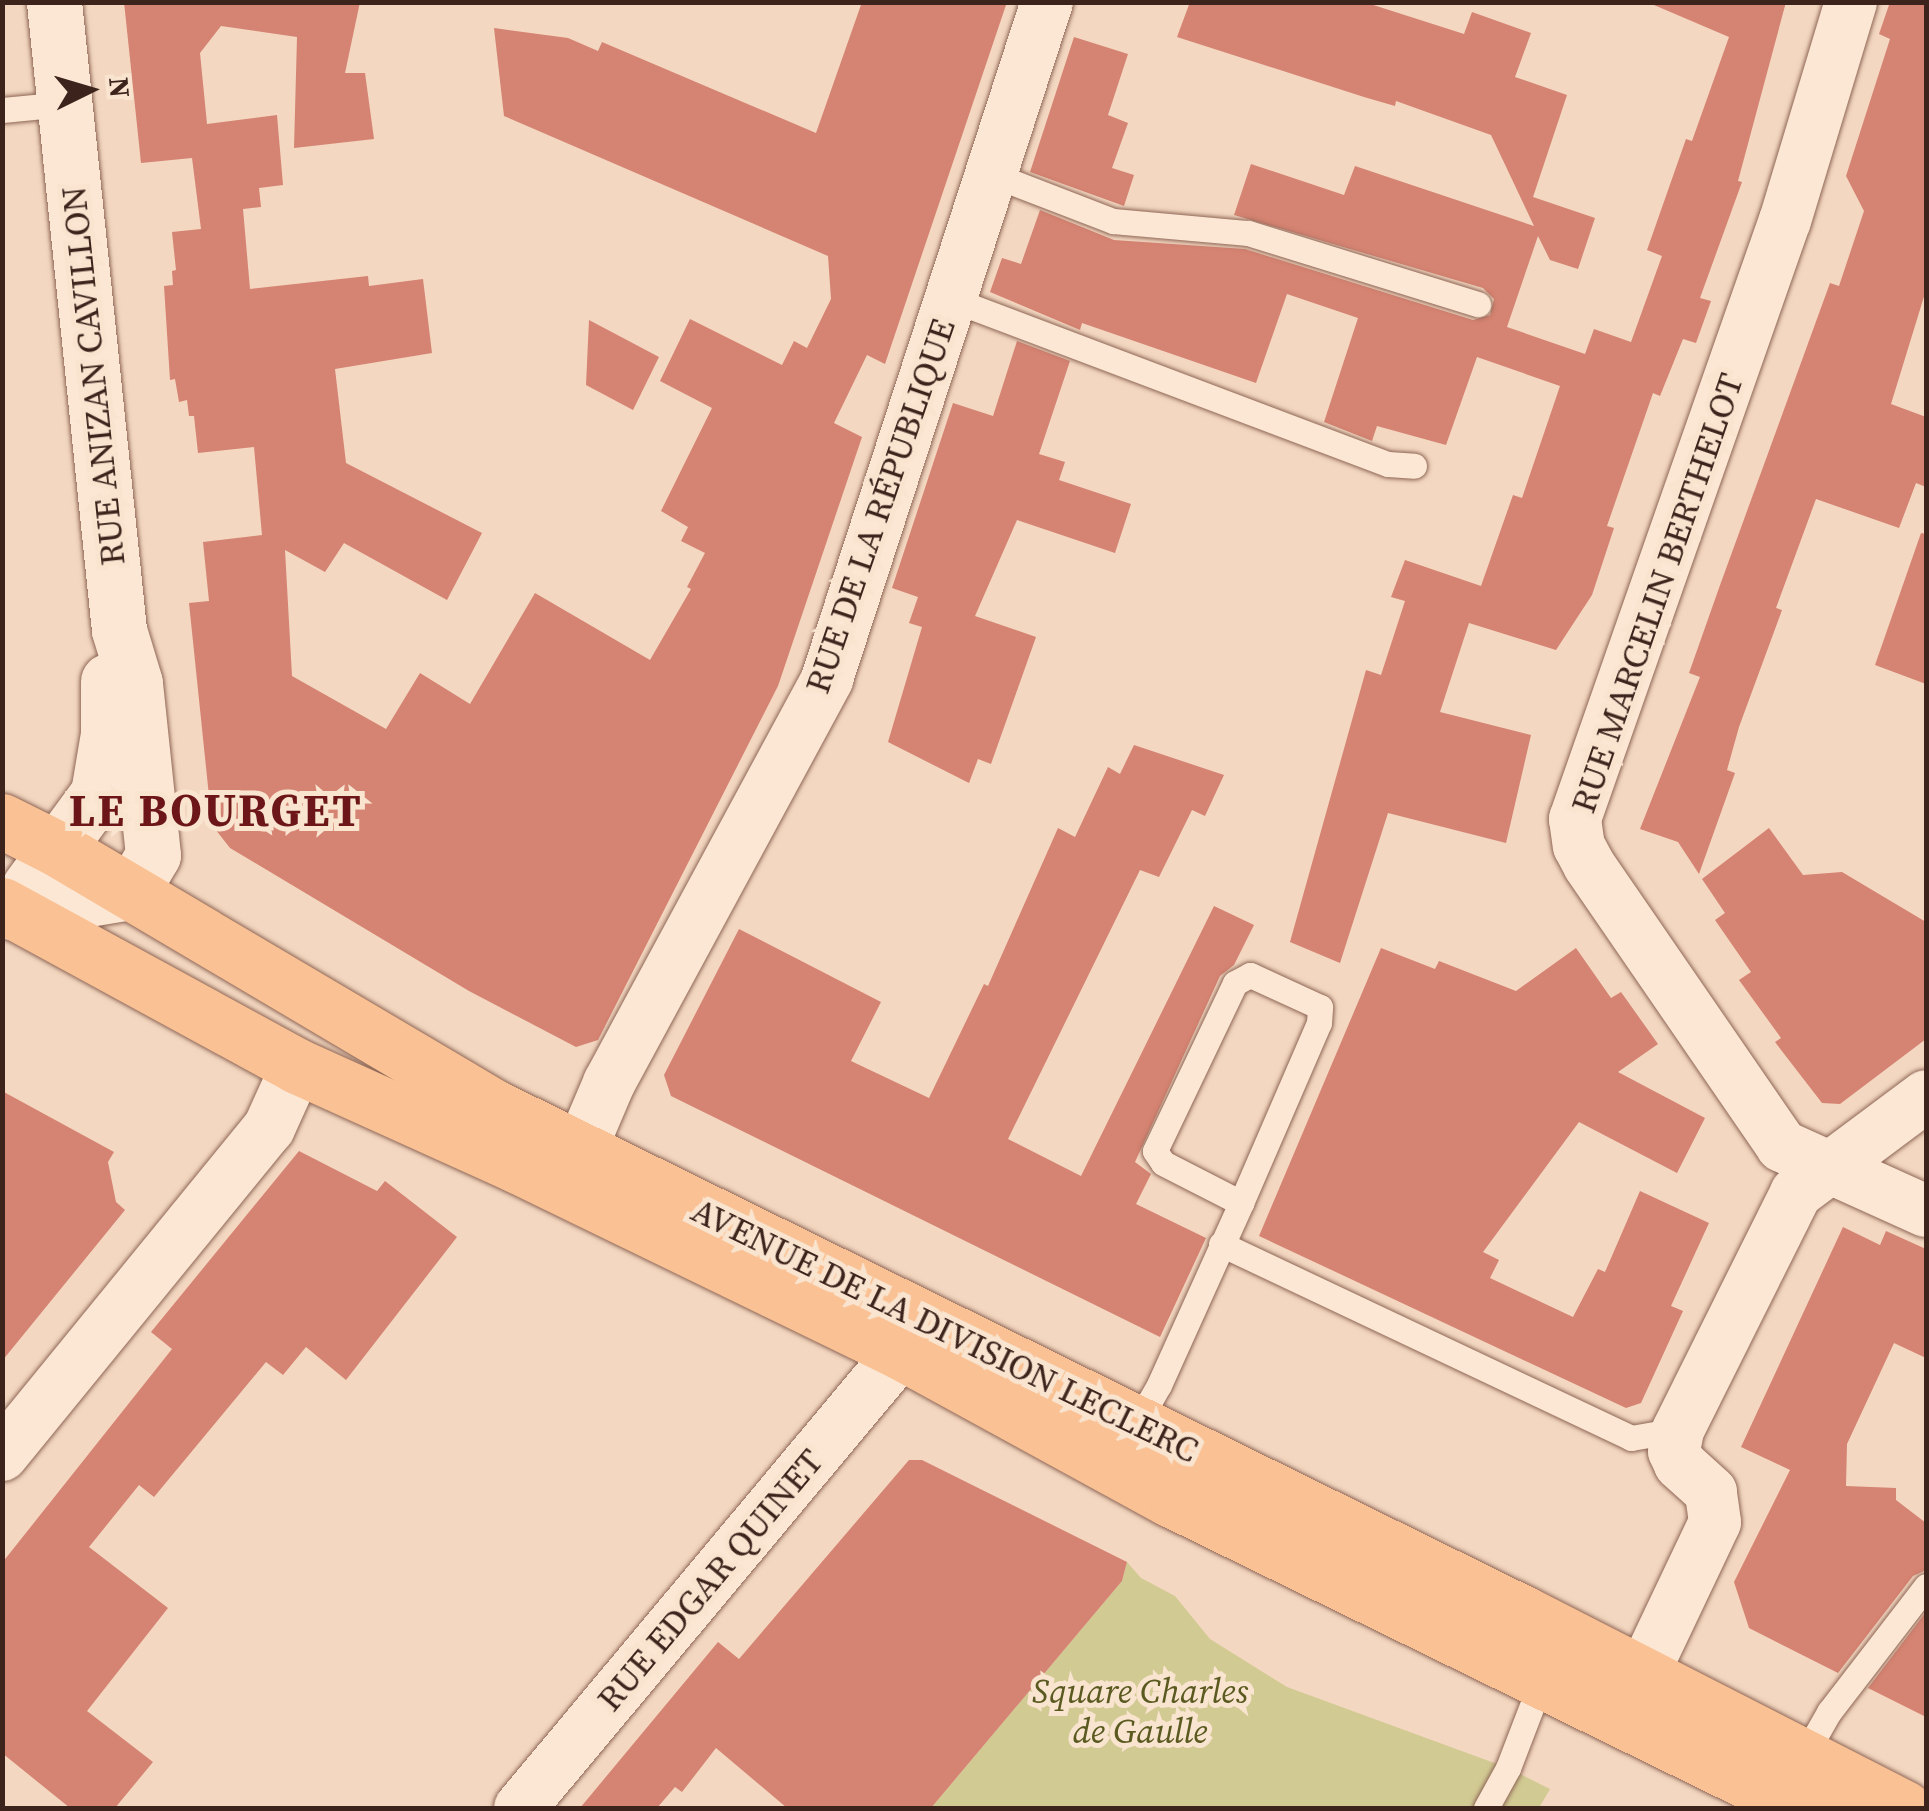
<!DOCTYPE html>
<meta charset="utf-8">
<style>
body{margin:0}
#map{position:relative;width:1929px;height:1811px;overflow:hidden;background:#f3d7c0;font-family:"Source Serif 4",serif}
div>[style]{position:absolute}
.green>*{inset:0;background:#d2ca93}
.building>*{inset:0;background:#d58372}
.roads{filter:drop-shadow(0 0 2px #8e6656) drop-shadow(0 0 2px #8e6656)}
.service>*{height:25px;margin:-12.5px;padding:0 12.5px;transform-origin:12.5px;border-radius:12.5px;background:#fce7d4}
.minor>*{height:52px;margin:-26px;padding:0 26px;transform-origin:26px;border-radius:26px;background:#fce7d4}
.tertiary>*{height:55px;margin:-27.5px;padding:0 27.5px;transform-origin:27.5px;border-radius:27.5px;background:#fce7d4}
.primary>*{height:55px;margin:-27.5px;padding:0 27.5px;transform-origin:27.5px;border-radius:27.5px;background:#fac294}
span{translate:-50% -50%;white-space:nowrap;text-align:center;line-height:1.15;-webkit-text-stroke:10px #f9e4d0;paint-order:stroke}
.street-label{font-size:35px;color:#3c241c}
.park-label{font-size:35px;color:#5a5a20;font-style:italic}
.district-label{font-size:45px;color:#6d1619;font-weight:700;letter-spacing:2.5px}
.frame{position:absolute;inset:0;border:5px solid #3c241c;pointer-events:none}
.north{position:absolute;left:40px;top:40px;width:100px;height:100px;-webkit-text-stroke:8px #f9e4d0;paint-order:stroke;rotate:85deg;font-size:28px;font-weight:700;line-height:40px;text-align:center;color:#3c241c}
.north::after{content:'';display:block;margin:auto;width:35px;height:45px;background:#3c241c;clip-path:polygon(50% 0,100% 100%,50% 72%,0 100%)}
</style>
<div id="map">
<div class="green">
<div style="clip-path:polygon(1127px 1562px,1141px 1578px,1175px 1596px,1210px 1639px,1287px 1687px,1508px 1768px,1550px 1789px,1539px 1808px,931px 1808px,1122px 1581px)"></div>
</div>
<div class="building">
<div style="clip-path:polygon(124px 2px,360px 2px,345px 73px,365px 73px,374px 139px,294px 148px,297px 37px,221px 26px,200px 53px,207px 124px,277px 115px,283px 185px,259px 188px,261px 207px,243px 209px,250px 289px,368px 276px,369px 286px,423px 279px,432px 353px,335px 369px,346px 463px,482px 533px,447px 600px,344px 543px,325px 572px,285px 550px,292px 676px,386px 729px,420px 673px,470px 704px,535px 593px,650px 660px,691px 589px,687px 587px,705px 553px,681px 541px,688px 527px,661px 511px,712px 408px,660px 381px,690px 319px,782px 365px,794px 341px,807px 348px,831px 299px,828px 256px,504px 116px,494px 28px,568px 38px,598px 51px,602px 42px,816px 133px,862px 2px,1007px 2px,885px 364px,867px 355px,834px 423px,862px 437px,778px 686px,598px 1040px,576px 1047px,469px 991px,230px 848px,212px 825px,189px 603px,209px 601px,203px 542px,262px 535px,254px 447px,198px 453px,194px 416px,189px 416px,187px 400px,179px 402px,175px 379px,170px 380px,164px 286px,173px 285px,172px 271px,176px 270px,172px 232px,201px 229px,192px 158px,141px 163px)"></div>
<div style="clip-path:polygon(1190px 2px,1364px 2px,1464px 34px,1472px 12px,1531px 33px,1515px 77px,1567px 95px,1533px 197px,1595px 218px,1578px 269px,1550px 260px,1538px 236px,1507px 327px,1585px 354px,1594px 329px,1631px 342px,1662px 256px,1647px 250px,1686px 139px,1692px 141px,1729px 37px,1647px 2px,1786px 2px,1738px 181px,1742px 182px,1700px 298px,1711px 301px,1696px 343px,1683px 339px,1660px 396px,1653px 393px,1607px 526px,1614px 528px,1592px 595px,1556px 650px,1469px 623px,1440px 712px,1531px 735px,1506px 843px,1388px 813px,1340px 963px,1290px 942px,1366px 670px,1381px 675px,1405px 601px,1391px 597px,1405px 560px,1481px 586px,1513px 495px,1522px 498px,1560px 386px,1477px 357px,1446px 445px,1377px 426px,1372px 441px,1324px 422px,1358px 318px,1287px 294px,1256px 383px,1082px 323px,1080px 330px,990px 292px,1002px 258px,1021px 264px,1040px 210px,1114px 240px,1245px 249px,1473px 320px,1490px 315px,1494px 299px,1483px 288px,1234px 215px,1251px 164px,1344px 195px,1355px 166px,1534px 226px,1491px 135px,1396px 101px,1395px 106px,1364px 97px,1177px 37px)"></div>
<div style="clip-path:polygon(1890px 2px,1926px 2px,1926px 290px,1891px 404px,1926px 417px,1926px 487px,1916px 483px,1899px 528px,1816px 499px,1776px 608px,1782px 610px,1739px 727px,1727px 770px,1735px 773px,1699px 874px,1678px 842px,1640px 829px,1700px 677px,1689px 673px,1719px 588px,1830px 283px,1839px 286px,1864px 211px,1846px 176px,1890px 39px,1879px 34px)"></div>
<div style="clip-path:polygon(1074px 37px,1128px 54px,1108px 115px,1128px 123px,1112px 168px,1134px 175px,1124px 206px,1030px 172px)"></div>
<div style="clip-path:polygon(589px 320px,659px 357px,633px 410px,586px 385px)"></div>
<div style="clip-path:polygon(1017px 341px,1070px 361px,1039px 454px,1065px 462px,1059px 480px,1131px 504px,1115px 553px,1017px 520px,975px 616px,1036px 637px,991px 764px,978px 759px,969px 783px,888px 742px,922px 627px,909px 623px,918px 597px,892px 588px,953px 403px,993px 416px)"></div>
<div style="clip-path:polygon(1921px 533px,1926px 534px,1926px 684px,1875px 665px)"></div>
<div style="clip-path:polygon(1134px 745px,1224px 775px,1205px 816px,1192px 810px,1159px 877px,1140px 870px,1008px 1139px,1081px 1176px,1214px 906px,1254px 925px,1234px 965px,1220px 976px,1135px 1162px,1151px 1174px,1136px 1204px,1206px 1238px,1160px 1337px,671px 1096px,664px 1075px,739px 929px,881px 1002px,851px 1061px,929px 1098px,984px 984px,988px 986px,1058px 828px,1075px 837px,1108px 767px,1120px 774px)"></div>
<div style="clip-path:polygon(1769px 828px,1803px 875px,1842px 872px,1926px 922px,1926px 1039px,1840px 1104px,1822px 1103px,1775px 1042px,1781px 1038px,1739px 980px,1751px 972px,1715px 920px,1725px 913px,1702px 879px)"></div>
<div style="clip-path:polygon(1381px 948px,1435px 969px,1439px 961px,1516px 991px,1576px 948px,1611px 998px,1621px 992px,1658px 1044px,1618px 1072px,1705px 1118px,1677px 1173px,1579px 1122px,1483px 1252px,1499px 1260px,1490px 1278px,1573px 1317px,1598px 1269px,1605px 1272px,1640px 1191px,1709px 1223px,1671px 1306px,1683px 1311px,1641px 1403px,1626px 1408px,1259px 1236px)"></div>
<div style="clip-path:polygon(2px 1091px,114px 1152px,108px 1162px,116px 1202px,125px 1210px,2px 1361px)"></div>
<div style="clip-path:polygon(299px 1151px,377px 1191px,385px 1181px,457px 1237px,346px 1380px,306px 1347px,283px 1375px,266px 1362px,154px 1497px,139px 1485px,89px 1547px,168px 1608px,87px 1711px,153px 1762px,115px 1808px,70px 1808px,2px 1753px,2px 1563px,172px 1349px,151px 1332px)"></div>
<div style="clip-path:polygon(1843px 1227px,1880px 1245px,1886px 1231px,1926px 1249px,1926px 1358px,1894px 1343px,1847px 1444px,1846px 1486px,1896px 1488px,1896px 1500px,1926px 1523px,1926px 1570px,1913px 1576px,1838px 1673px,1749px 1628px,1734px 1582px,1790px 1470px,1741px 1447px)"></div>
<div style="clip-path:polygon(909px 1460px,922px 1460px,1127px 1562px,1122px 1581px,931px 1808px,787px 1808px,716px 1748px,682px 1792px,675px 1787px,657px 1808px,580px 1808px,718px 1642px,739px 1659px)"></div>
<div style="clip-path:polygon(1926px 1612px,1926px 1717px,1868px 1688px)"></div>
</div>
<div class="roads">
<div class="service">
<div style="left:2px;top:110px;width:62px;rotate:-5.5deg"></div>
<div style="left:991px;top:174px;width:131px;rotate:21.1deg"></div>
<div style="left:1113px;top:221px;width:136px;rotate:5.1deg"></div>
<div style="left:1248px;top:233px;width:241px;rotate:17.2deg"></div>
<div style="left:951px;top:299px;width:467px;rotate:20.7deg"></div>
<div style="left:1388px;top:464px;width:26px;rotate:4deg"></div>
<div style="left:1221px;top:1244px;width:454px;rotate:25.3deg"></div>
<div style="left:1631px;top:1438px;width:48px;rotate:-9.7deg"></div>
<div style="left:1136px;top:1425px;width:46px;rotate:-60.1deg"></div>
<div style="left:1159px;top:1385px;width:200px;rotate:-65.7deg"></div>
<div style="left:1241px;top:1203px;width:196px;rotate:-66.6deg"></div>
<div style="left:1319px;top:1023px;width:16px;rotate:-86deg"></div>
<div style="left:1320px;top:1007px;width:77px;rotate:-155.4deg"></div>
<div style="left:1250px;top:975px;width:17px;rotate:152deg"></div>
<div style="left:1235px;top:983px;width:186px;rotate:115.5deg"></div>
<div style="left:1155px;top:1151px;width:14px;rotate:56deg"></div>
<div style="left:1163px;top:1163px;width:88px;rotate:27.1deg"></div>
<div style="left:1804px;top:1756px;width:51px;rotate:-60.4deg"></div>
<div style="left:1829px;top:1712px;width:159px;rotate:-52.4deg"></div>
<div style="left:1486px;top:1808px;width:46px;rotate:-61.2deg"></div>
<div style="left:1508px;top:1768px;width:92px;rotate:-69deg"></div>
</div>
<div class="minor">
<div style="left:1851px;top:2px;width:228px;rotate:106.8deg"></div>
<div style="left:1785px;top:220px;width:635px;rotate:109.32deg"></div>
<div style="left:1575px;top:819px;width:27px;rotate:82deg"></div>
<div style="left:1579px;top:846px;width:21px;rotate:62deg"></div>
<div style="left:1589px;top:865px;width:341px;rotate:55.5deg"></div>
<div style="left:1782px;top:1146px;width:158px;rotate:24.3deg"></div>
<div style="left:581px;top:1149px;width:72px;rotate:-67deg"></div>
<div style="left:609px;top:1083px;width:459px;rotate:-61.6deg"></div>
<div style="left:827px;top:679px;width:712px;rotate:-72deg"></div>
<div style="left:2px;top:1455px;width:422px;rotate:-50.8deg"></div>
<div style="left:269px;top:1128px;width:68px;rotate:-65.7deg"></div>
<div style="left:1642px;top:1676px;width:170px;rotate:-64.6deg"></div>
<div style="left:1715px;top:1522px;width:30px;rotate:-98deg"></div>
<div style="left:1711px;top:1492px;width:42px;rotate:-137.9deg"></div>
<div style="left:1680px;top:1464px;width:14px;rotate:-115deg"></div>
<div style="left:1674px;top:1451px;width:21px;rotate:-79deg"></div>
<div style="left:1678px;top:1430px;width:265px;rotate:-63.5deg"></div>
<div style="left:1796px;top:1193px;width:162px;rotate:-36.7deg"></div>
<div style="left:520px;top:1808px;width:594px;rotate:-50.12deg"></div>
</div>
<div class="tertiary">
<div style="left:29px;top:887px;width:117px;rotate:-53.7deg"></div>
<div style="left:98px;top:793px;width:60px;rotate:-80.4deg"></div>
<div style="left:108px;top:734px;width:53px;rotate:-90deg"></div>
<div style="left:11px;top:912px;width:122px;rotate:-9.5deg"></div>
<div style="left:131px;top:892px;width:43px;rotate:-59.3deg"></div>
<div style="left:153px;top:855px;width:173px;rotate:-96deg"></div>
<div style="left:135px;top:683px;width:55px;rotate:-106.8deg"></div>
<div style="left:119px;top:630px;width:631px;rotate:-95.91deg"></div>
</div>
<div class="primary">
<div style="left:2px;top:821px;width:60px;rotate:26.6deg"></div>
<div style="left:56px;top:848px;width:509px;rotate:30.6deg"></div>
<div style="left:494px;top:1107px;width:1147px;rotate:26.19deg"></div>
<div style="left:1523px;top:1613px;width:428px;rotate:27.1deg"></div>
<div style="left:2px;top:905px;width:336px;rotate:28.6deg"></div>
<div style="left:297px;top:1066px;width:240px;rotate:24.3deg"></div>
<div style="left:516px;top:1165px;width:428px;rotate:25.9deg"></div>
<div style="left:901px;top:1352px;width:307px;rotate:28.7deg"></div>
<div style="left:1170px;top:1499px;width:649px;rotate:26.05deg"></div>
<div style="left:1753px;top:1784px;width:64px;rotate:22.1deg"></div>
</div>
</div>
<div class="street-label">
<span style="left:93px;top:376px;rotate:-96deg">RUE ANIZAN CAVILLON</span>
<span style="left:880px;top:506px;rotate:-71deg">RUE DE LA RÉPUBLIQUE</span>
<span style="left:1657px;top:593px;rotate:-71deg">RUE MARCELIN BERTHELOT</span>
<span style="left:945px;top:1330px;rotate:26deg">AVENUE DE LA DIVISION LECLERC</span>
<span style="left:710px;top:1580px;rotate:-50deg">RUE EDGAR QUINET</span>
</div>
<div class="park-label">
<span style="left:1140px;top:1711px">Square Charles<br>de Gaulle</span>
</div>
<div class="district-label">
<span style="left:216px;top:811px">LE BOURGET</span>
</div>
<div class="frame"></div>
<div class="north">N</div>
</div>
